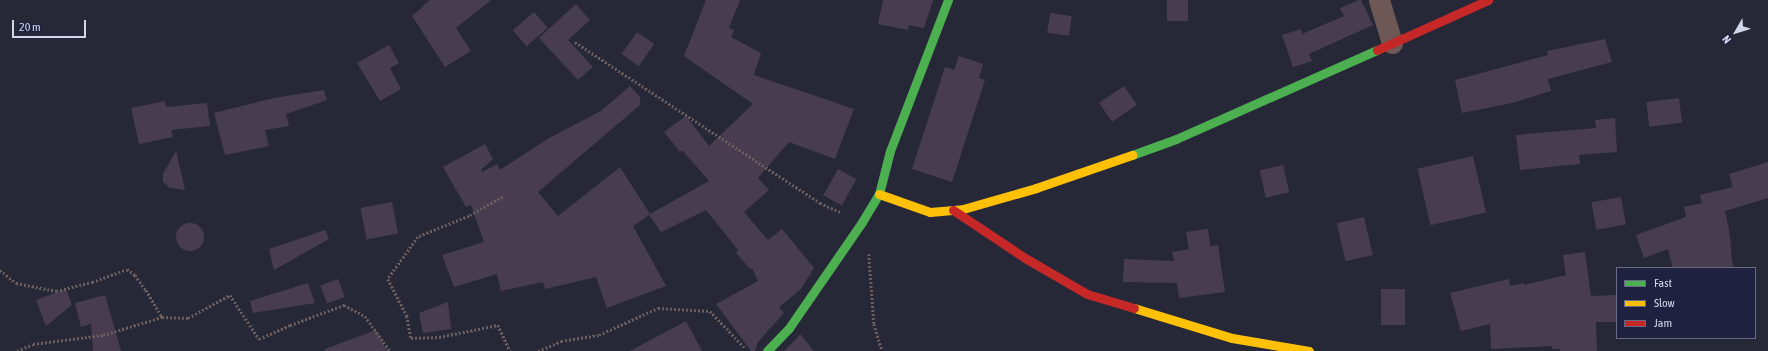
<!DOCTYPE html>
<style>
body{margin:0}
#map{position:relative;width:1768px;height:351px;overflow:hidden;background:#262838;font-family:"Asap Condensed",sans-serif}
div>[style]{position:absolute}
.building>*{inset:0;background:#483c50;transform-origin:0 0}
.round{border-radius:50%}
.path>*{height:2.5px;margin-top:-1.25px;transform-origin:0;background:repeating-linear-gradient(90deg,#6a5e5f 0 2px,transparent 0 4px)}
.street>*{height:21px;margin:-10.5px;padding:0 10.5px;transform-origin:10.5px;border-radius:10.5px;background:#6d5855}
.fast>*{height:9px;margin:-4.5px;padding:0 4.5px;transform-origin:4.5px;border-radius:4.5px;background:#4caf50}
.slow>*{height:9px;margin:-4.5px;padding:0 4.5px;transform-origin:4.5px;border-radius:4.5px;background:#ffc107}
.jam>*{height:9px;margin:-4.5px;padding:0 4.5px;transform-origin:4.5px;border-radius:4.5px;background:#c62828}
span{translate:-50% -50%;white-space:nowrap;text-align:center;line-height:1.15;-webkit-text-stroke:4px #1e2240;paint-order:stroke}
.legend{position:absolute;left:1616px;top:267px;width:140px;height:72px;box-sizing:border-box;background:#1e2240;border:1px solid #666a84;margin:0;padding:5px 7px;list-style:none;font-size:12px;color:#d2d6ea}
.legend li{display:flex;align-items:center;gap:8px;height:20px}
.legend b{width:20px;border:1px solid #666a84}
.north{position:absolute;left:1716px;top:12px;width:40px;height:40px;-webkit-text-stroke:3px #1e2240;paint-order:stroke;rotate:231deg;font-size:11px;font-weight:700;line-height:16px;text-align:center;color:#d2d6ea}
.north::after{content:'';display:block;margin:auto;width:14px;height:18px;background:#d2d6ea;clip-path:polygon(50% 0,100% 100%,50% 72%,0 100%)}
.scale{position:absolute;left:12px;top:20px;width:74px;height:18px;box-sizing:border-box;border:2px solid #d2d6ea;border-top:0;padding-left:5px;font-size:12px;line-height:14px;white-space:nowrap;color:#d2d6ea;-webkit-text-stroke:3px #1e2240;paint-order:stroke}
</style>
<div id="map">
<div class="building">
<div style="clip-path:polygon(430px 0,491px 0,456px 28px,471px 51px,445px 67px,412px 16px)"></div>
<div style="clip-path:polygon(706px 0,740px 0,729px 28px,734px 30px,731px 37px,761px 53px,754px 75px,854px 109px,835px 159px,789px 142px,758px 178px,769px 190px,744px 212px,768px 240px,782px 229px,814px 268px,801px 289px,779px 307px,784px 313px,758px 342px,755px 351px,751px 351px,716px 304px,758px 281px,752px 268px,750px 269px,736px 253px,738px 250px,706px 210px,661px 232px,649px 215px,633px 226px,666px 286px,607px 308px,596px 277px,545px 289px,543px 282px,501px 291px,497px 274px,454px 287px,442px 255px,484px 242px,471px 205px,466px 207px,443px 167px,485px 144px,493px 159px,481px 170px,482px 172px,497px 164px,500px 170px,549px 138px,601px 111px,630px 86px,640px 97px,640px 105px,538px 192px,558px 216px,620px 167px,650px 214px,709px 181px,682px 150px,680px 152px,664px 132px,686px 116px,709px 146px,753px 104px,684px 56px)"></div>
<div style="clip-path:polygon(883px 0,933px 0,924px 28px,909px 25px,908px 30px,878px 24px)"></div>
<div style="left:1167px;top:0;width:21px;height:21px"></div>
<div style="clip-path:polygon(1359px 0,1361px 0,1373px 25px,1309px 54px,1312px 61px,1293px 67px,1282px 35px,1301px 29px,1302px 34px,1344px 16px,1340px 8px)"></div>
<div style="clip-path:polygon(576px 4px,590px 20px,568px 40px,593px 67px,578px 80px,539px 38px)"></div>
<div style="left:534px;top:12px;width:21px;height:28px;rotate:49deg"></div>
<div style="left:1050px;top:13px;width:22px;height:20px;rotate:8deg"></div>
<div style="left:637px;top:32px;width:21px;height:27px;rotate:35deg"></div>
<div style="clip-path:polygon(1605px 39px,1612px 62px,1548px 79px,1551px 91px,1512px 103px,1462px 113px,1455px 80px,1548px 55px,1547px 51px)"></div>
<div style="clip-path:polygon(389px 45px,399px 63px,390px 68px,401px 89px,380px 101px,357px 63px)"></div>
<div style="clip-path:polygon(959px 56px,983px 64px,979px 78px,985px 80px,952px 182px,912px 169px,945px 67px,954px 70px)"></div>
<div style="left:1124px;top:86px;width:23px;height:30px;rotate:56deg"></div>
<div style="clip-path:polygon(324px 90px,327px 100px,286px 114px,289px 126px,265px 130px,269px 146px,225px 155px,214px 113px,274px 98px)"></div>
<div style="left:1679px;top:98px;width:25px;height:33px;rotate:83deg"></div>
<div style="clip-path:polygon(165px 101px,166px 107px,207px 103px,210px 126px,171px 130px,173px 137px,139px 144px,131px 108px)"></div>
<div style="clip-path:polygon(1615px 118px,1617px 152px,1579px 155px,1580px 164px,1520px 170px,1516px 135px,1596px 128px,1595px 120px)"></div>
<div style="clip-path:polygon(176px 151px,185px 190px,170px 188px,163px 182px,163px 174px)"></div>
<div style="left:1473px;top:156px;width:58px;height:57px;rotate:77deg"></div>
<div style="clip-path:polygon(1768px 162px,1768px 198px,1725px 211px,1729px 229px,1733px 268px,1673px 268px,1668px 249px,1644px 258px,1636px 235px,1686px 217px,1684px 207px,1702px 203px,1700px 195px,1733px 187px,1729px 174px)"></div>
<div style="left:1283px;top:165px;width:28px;height:24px;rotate:77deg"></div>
<div style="left:838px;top:169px;width:21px;height:30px;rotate:29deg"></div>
<div style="left:1621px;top:197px;width:28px;height:30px;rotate:80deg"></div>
<div style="left:392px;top:202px;width:32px;height:32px;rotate:79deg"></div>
<div style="left:1364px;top:217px;width:39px;height:28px;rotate:77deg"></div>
<div class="round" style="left:176px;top:223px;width:28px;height:28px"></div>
<div style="clip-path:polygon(1208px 229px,1210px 246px,1218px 245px,1225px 292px,1179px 298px,1177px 283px,1123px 282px,1124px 259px,1174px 261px,1172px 252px,1189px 249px,1186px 232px)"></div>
<div style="clip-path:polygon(325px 230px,329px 239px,274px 270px,269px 249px)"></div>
<div style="clip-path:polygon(1585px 252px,1591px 296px,1617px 295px,1617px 322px,1596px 322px,1597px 351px,1560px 351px,1560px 349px,1552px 349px,1552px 346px,1491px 349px,1490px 324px,1461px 331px,1450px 293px,1509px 279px,1510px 286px,1524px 283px,1524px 285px,1566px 275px,1563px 255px)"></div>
<div style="left:338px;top:279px;width:19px;height:19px;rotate:69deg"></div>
<div style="clip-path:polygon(308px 283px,315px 303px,253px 313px,250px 301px)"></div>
<div style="clip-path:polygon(66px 289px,72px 305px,46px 326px,36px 300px)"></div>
<div style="left:1381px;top:289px;width:24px;height:36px"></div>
<div style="clip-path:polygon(105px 295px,121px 351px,93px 351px,91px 324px,81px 327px,75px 303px)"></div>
<div style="clip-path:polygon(448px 302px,451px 329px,423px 333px,419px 313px)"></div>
<div style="clip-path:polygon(686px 321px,702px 351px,630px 351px)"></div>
<div style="clip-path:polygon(376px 330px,387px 351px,325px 351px,325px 349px)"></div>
<div style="clip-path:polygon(800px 334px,814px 351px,784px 351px,798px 337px)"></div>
</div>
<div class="path">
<div style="left:575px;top:42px;width:293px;rotate:33.3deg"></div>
<div style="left:820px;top:203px;width:22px;rotate:24deg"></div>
<div style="left:503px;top:197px;width:39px;rotate:151deg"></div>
<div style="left:469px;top:216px;width:55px;rotate:157.6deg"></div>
<div style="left:418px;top:237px;width:52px;rotate:125.5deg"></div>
<div style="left:388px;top:279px;width:42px;rotate:62.8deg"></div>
<div style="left:407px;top:316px;width:22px;rotate:80deg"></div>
<div style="left:411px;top:338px;width:28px;rotate:-2deg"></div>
<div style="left:439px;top:337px;width:60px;rotate:-11.5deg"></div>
<div style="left:498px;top:325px;width:29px;rotate:65deg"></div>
<div style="left:869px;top:254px;width:70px;rotate:85.9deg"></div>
<div style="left:874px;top:324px;width:28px;rotate:73deg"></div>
<div style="left:0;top:270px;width:21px;rotate:39deg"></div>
<div style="left:16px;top:283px;width:41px;rotate:11.3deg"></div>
<div style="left:56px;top:291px;width:37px;rotate:-14deg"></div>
<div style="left:92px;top:282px;width:37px;rotate:-20deg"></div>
<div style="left:127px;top:269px;width:10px;rotate:37deg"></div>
<div style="left:135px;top:275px;width:19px;rotate:54deg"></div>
<div style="left:146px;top:290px;width:31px;rotate:59deg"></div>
<div style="left:162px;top:317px;width:26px;rotate:2deg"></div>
<div style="left:188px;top:318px;width:48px;rotate:-28.7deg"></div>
<div style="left:230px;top:295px;width:53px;rotate:56.6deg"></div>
<div style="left:259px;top:339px;width:34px;rotate:-24deg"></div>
<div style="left:290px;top:325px;width:58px;rotate:-20.3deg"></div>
<div style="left:344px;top:305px;width:24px;rotate:28deg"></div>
<div style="left:365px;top:316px;width:43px;rotate:54.5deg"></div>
<div style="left:17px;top:351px;width:17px;rotate:-24deg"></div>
<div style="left:33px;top:344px;width:71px;rotate:-7.3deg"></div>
<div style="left:103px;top:335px;width:62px;rotate:-17deg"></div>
<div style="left:538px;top:351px;width:25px;rotate:-23deg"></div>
<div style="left:561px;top:341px;width:38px;rotate:-9deg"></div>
<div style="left:599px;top:335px;width:65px;rotate:-24.6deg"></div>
<div style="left:658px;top:308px;width:52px;rotate:3.3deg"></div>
<div style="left:710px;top:311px;width:50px;rotate:46.6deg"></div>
</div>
<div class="street">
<div style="left:1379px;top:0;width:45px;rotate:73.2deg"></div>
</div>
<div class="fast">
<div style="left:1132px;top:155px;width:47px;rotate:-20deg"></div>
<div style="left:1176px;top:139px;width:220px;rotate:-23.9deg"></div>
<div style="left:767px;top:351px;width:32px;rotate:-46deg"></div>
<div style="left:789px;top:328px;width:129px;rotate:-55.4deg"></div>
<div style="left:862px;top:222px;width:33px;rotate:-59deg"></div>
<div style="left:879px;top:194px;width:44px;rotate:-75.7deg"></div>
<div style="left:890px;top:151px;width:162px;rotate:-69deg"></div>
</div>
<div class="slow">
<div style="left:879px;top:194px;width:54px;rotate:19.4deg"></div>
<div style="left:930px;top:212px;width:33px;rotate:-5deg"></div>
<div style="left:963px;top:209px;width:76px;rotate:-16deg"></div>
<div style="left:1036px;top:188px;width:102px;rotate:-19deg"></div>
<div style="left:1134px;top:308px;width:102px;rotate:17deg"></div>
<div style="left:1232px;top:338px;width:78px;rotate:9.6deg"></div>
</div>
<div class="jam">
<div style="left:1377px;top:50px;width:122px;rotate:-24.2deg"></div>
<div style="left:953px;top:210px;width:87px;rotate:33.7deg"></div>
<div style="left:1025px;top:258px;width:72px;rotate:30.1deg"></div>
<div style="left:1087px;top:294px;width:49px;rotate:16.6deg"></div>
</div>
<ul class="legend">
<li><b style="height:5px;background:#4caf50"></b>Fast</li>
<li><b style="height:5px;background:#ffc107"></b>Slow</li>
<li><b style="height:5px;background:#c62828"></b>Jam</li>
</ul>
<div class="north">N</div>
<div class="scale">20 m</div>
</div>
